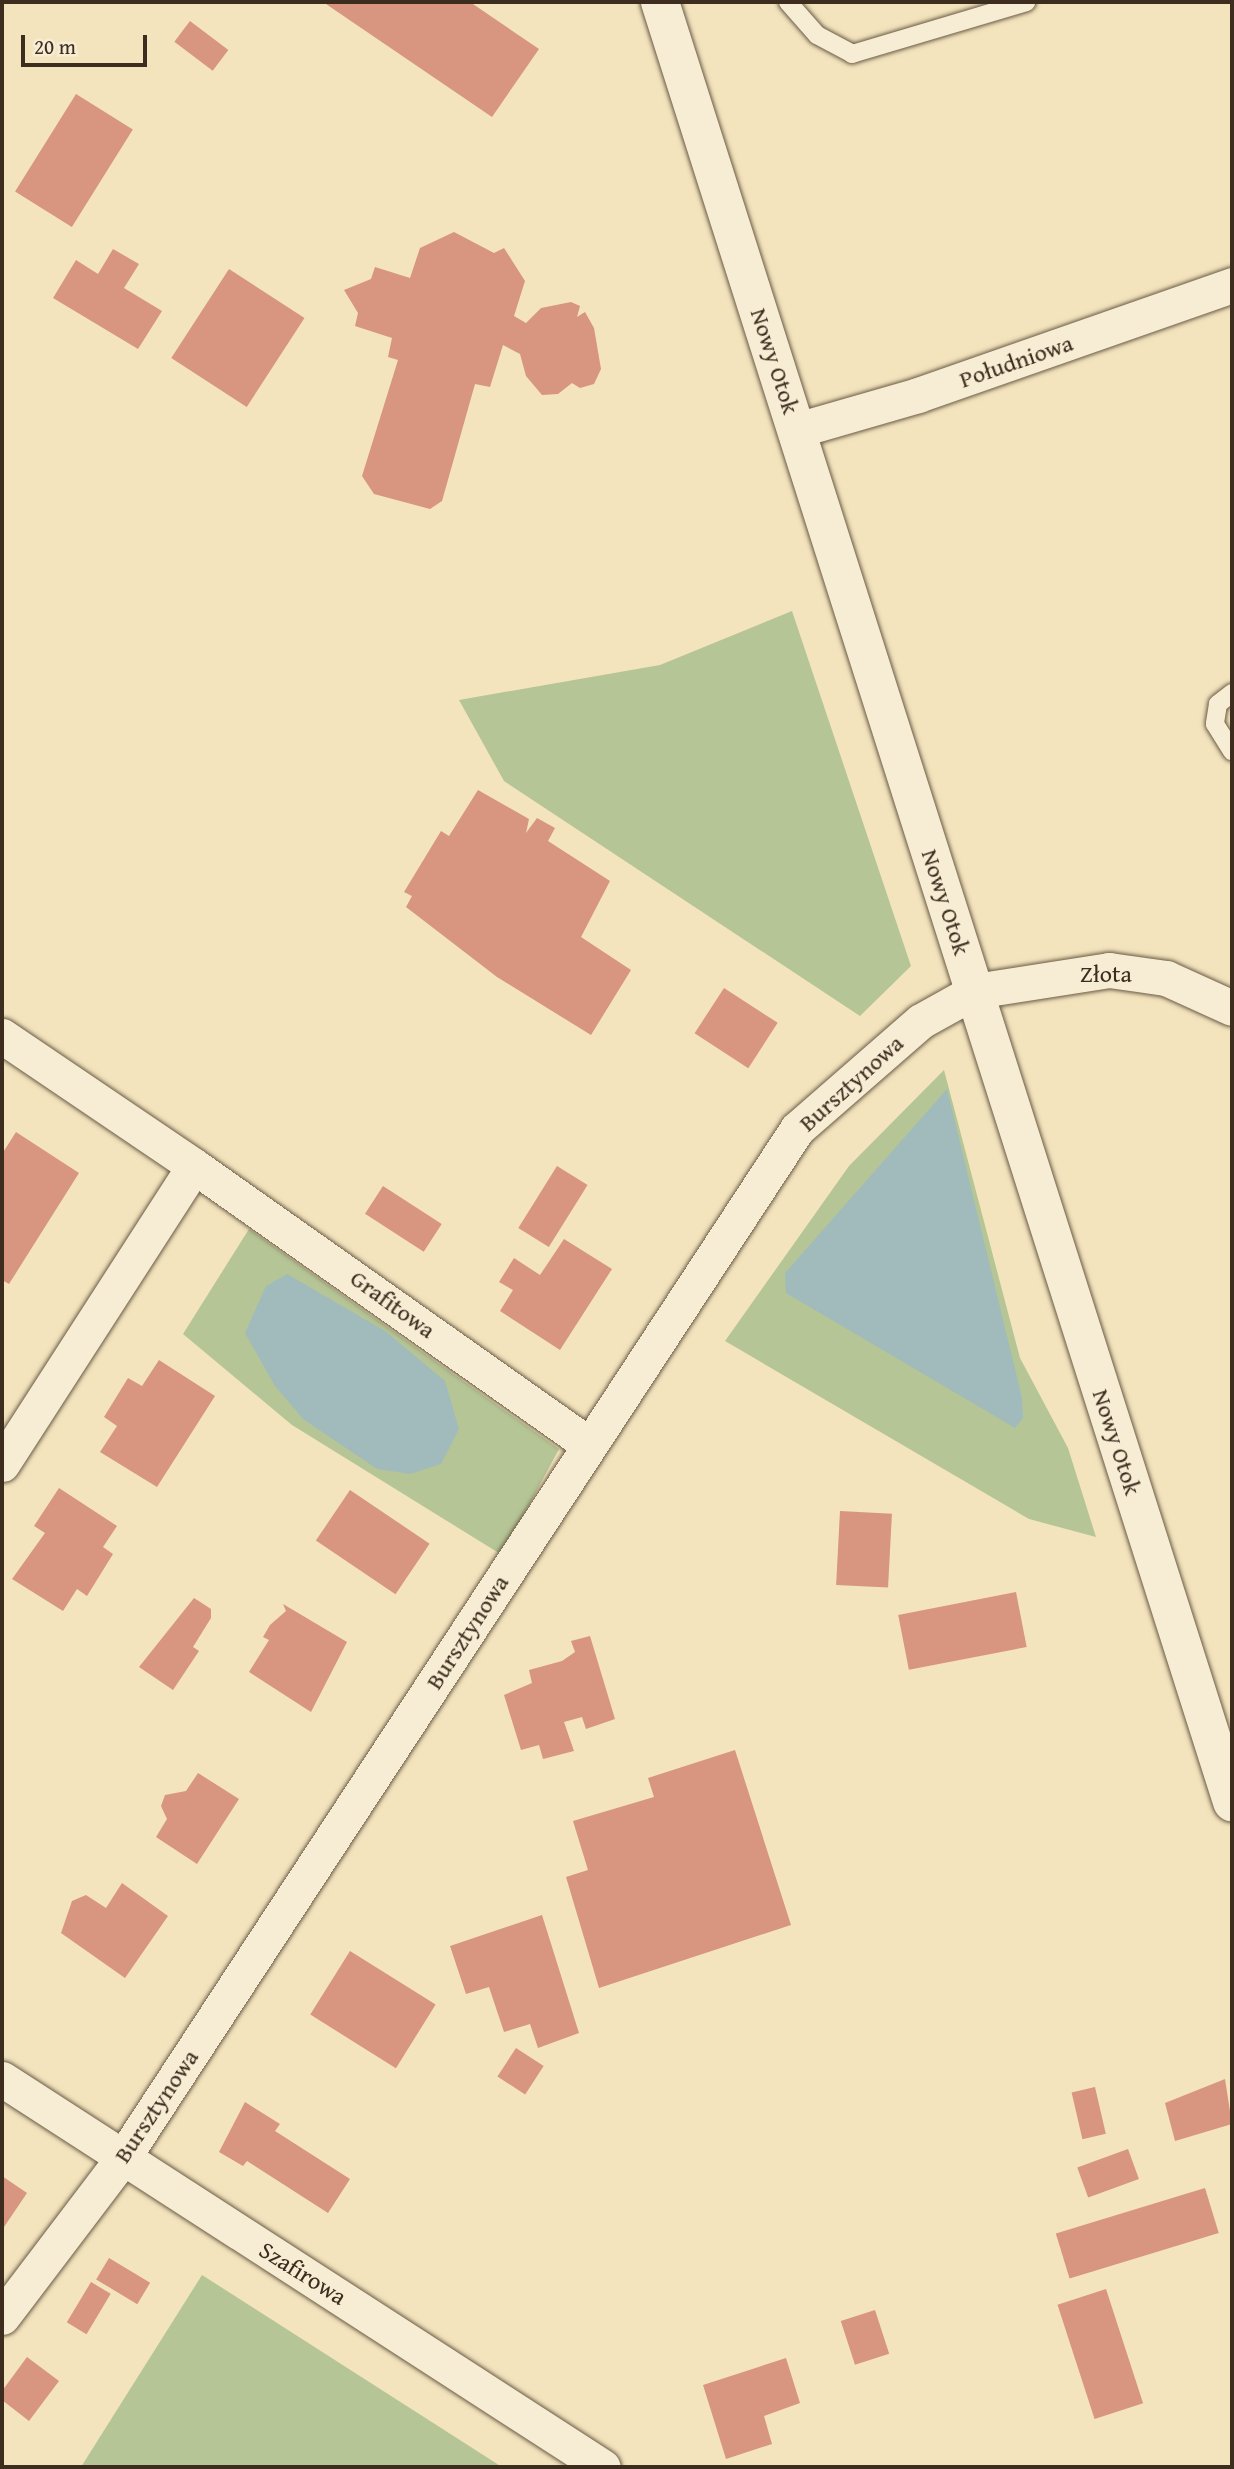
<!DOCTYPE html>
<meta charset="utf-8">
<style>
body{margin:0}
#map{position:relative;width:1234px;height:2469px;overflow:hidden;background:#f3e4bd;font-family:"Gentium Book Plus",serif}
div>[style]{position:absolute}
.green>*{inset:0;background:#b5c595}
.water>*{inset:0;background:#a1bbbc}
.building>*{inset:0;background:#d8957f;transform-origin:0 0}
.roads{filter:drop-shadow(0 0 2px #6a5b46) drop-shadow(0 0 2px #6a5b46)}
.lane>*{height:18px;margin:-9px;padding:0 9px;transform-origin:9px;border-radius:9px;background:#f7edd4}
.street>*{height:35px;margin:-17.5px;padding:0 17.5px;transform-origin:17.5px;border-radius:17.5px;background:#f7edd4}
.secondary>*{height:38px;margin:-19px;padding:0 19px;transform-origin:19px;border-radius:19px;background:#f7edd4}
span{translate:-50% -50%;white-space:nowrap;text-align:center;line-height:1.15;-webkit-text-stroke:5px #f7edd4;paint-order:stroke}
.street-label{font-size:24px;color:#3c2d1f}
.frame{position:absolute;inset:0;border:4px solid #3c2d1f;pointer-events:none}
.scale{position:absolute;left:21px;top:35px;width:126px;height:32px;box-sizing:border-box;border:4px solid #3c2d1f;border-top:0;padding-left:9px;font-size:21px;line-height:24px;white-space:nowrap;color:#3c2d1f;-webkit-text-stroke:5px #f7edd4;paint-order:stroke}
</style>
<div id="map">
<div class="green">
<div style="clip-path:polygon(792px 611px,911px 966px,860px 1016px,504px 781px,459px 700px,660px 665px)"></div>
<div style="clip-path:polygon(944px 1070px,1020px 1358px,1068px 1448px,1096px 1537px,1029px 1519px,725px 1341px,849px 1166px)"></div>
<div style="clip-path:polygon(249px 1229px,559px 1449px,502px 1555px,292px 1425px,183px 1334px)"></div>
<div style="clip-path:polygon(202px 2275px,502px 2467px,81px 2467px)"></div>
</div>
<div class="water">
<div style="clip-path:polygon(947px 1089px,1022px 1398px,1023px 1418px,1015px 1428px,786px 1293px,785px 1273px)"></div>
<div style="clip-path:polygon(287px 1274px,385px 1331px,445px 1381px,459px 1429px,441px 1464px,410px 1474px,377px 1469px,303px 1419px,275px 1386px,245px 1333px,266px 1286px)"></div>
</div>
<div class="building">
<div style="clip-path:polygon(323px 2px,470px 2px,539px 49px,492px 117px)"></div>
<div style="left:190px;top:21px;width:48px;height:26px;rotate:37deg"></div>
<div style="left:76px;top:94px;width:67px;height:115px;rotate:32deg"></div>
<div style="clip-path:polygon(454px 232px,494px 253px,504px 248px,525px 281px,514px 316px,526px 323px,541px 308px,571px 302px,580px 306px,577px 317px,585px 312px,594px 328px,601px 369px,594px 384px,580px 388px,572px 383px,558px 394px,542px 395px,526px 376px,520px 354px,503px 345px,490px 387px,475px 384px,442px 501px,430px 509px,374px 494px,362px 476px,398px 360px,388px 357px,392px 338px,355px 326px,358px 313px,344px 290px,371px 279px,375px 267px,410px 278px,420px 248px)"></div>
<div style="clip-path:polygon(113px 249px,139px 264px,124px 288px,162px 311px,138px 349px,53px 298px,76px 260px,98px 274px)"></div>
<div style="left:229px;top:269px;width:90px;height:106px;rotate:33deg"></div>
<div style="clip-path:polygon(478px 790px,529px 819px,526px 833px,537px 818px,555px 828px,548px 841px,610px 881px,581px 937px,631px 970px,591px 1035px,497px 977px,406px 907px,412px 896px,404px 892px,441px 831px,449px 836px)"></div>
<div style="left:724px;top:988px;width:64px;height:54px;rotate:33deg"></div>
<div style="clip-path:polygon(16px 1132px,79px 1173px,9px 1284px,2px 1280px,2px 1154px)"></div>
<div style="left:557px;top:1166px;width:36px;height:73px;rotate:32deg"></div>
<div style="left:383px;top:1186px;width:70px;height:33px;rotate:33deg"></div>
<div style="clip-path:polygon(564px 1239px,612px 1269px,560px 1350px,500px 1311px,513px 1290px,499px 1282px,514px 1258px,540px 1275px)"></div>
<div style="clip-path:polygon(159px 1360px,215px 1396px,157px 1487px,100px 1452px,117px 1426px,104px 1417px,128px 1378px,142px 1386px)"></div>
<div style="clip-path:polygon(59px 1488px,117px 1526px,103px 1547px,113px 1554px,87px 1596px,77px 1589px,63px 1611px,12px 1579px,45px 1533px,34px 1526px)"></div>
<div style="left:350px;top:1490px;width:96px;height:61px;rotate:34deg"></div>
<div style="left:840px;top:1511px;width:52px;height:74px;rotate:3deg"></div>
<div style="left:1016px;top:1592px;width:56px;height:120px;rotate:79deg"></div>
<div style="clip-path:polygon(194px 1598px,211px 1609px,211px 1618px,193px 1647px,199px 1651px,173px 1690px,139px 1667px)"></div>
<div style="clip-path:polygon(283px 1604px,347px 1642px,311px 1712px,249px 1672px,269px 1640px,263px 1637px,270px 1625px,286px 1611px)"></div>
<div style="clip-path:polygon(590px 1636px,615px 1719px,586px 1729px,582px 1717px,564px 1722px,574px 1751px,543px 1759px,539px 1745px,521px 1750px,504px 1695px,532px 1683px,529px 1670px,562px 1661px,575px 1652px,571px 1641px)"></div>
<div style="clip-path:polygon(735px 1750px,791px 1925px,599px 1988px,566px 1877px,588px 1870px,573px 1821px,654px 1797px,648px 1778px)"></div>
<div style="clip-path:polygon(198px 1773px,239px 1799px,197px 1864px,156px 1837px,167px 1819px,161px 1806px,165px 1795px,186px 1791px)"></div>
<div style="clip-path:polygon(122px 1883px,168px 1916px,125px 1978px,61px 1933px,72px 1901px,86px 1895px,106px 1908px)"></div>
<div style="clip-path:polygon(542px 1915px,579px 2033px,538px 2048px,530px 2024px,504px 2032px,489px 1987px,466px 1994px,450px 1946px)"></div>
<div style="left:350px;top:1951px;width:101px;height:75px;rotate:32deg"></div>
<div style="left:516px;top:2048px;width:33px;height:34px;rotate:33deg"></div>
<div style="clip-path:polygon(1225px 2079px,1232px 2124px,1175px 2141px,1165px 2103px)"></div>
<div style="left:1095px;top:2087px;width:48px;height:24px;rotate:77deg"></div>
<div style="clip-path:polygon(245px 2102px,280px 2124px,275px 2131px,350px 2179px,328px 2213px,247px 2161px,243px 2166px,219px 2152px)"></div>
<div style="left:1128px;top:2149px;width:32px;height:54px;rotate:70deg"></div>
<div style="clip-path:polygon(2px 2176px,27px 2193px,2px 2230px)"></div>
<div style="left:1205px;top:2188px;width:47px;height:156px;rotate:73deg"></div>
<div style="left:109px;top:2258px;width:48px;height:25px;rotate:31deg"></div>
<div style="left:91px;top:2282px;width:23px;height:47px;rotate:31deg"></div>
<div style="left:1106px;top:2289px;width:120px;height:51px;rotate:72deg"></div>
<div style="left:875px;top:2310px;width:46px;height:36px;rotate:72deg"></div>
<div style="clip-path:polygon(27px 2357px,59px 2381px,29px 2421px,2px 2400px,2px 2391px)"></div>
<div style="clip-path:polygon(786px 2358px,800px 2403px,764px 2416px,772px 2444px,726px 2459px,703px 2385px)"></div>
</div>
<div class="roads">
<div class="lane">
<div style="left:788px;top:2px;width:44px;rotate:48.7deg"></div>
<div style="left:817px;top:35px;width:40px;rotate:28deg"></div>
<div style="left:852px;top:54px;width:182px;rotate:-16.6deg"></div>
<div style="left:1232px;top:693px;width:18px;rotate:142deg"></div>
<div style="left:1218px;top:704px;width:20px;rotate:99deg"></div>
<div style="left:1215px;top:724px;width:32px;rotate:58deg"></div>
</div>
<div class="street">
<div style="left:797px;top:430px;width:126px;rotate:-16.1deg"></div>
<div style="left:918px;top:395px;width:333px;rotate:-19.3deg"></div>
<div style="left:2px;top:1036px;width:232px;rotate:34.1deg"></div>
<div style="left:2px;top:1464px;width:354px;rotate:-57.2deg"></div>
<div style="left:194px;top:1166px;width:484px;rotate:35.2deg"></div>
<div style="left:2px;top:2079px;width:715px;rotate:32.85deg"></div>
<div style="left:2px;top:2317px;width:198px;rotate:-52.8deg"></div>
<div style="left:122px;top:2159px;width:1231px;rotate:-56.76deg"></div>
<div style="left:797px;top:1129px;width:164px;rotate:-41.1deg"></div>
<div style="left:921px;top:1021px;width:62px;rotate:-29.1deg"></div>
<div style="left:975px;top:991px;width:136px;rotate:-8.9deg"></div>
<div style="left:1109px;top:970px;width:58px;rotate:8deg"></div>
<div style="left:1166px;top:978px;width:72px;rotate:24.4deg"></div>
</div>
<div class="secondary">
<div style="left:660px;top:2px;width:1889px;rotate:72.37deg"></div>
</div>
</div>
<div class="street-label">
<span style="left:775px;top:361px;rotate:72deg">Nowy Otok</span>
<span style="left:1016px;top:361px;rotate:-19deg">Południowa</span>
<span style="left:946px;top:902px;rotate:72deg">Nowy Otok</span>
<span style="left:1106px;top:974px">Złota</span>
<span style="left:851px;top:1083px;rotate:-42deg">Bursztynowa</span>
<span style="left:393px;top:1304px;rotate:36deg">Grafitowa</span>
<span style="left:1117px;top:1442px;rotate:72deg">Nowy Otok</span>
<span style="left:467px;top:1632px;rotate:-57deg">Bursztynowa</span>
<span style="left:156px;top:2106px;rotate:-56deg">Bursztynowa</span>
<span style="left:303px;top:2273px;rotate:32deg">Szafirowa</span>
</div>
<div class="frame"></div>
<div class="scale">20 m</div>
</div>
